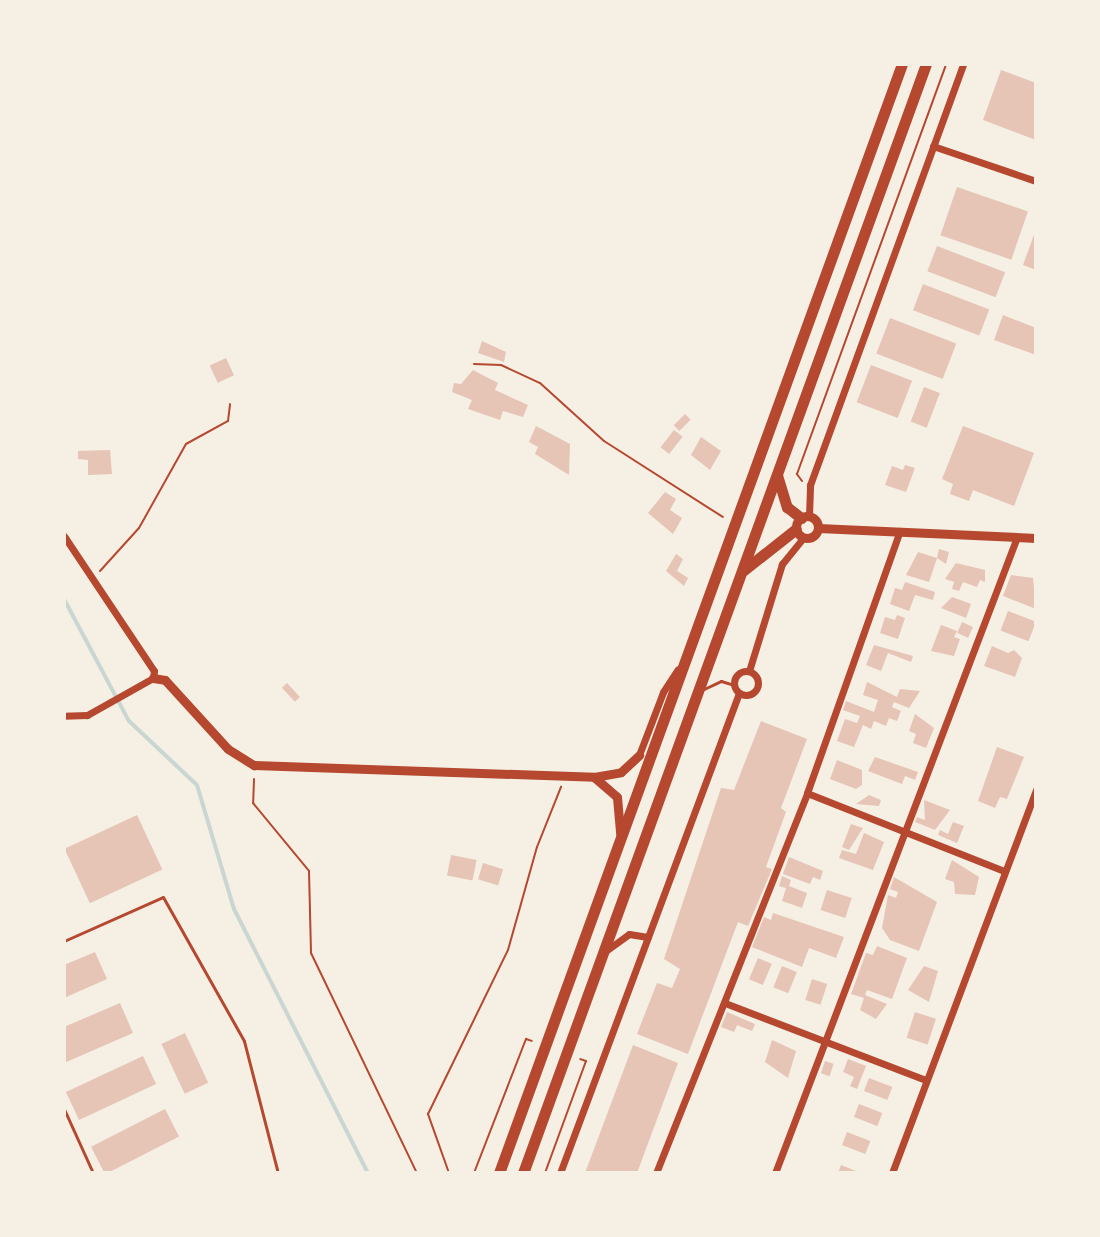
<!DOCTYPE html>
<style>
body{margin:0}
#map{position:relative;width:1100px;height:1237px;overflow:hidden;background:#f6efe4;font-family:"Sofia Sans Condensed",sans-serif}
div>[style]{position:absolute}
.stream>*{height:4px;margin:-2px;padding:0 2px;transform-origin:2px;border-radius:2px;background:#c9d6d2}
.building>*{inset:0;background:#e6c5b7;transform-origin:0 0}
.path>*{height:2px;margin:-1px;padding:0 1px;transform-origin:1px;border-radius:1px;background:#b5482f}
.service>*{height:3px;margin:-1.5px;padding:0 1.5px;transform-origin:1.5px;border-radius:1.5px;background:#b5482f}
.minor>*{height:7px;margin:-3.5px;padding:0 3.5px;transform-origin:3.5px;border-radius:3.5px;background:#b5482f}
.minor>.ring{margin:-3.5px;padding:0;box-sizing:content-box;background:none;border:7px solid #b5482f;border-radius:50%}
.tertiary>*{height:9px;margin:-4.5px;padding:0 4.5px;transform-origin:4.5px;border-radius:4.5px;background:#b5482f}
.tertiary>.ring{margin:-4.5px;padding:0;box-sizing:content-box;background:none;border:9px solid #b5482f;border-radius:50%}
.primary>*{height:11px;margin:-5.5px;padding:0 5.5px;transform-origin:5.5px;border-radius:5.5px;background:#b5482f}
span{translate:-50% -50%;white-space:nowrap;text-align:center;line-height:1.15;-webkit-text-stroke:6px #f6efe4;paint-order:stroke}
.frame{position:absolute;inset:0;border:66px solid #f6efe4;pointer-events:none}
</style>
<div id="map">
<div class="stream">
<div style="left:64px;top:599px;width:138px;rotate:62deg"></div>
<div style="left:129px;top:721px;width:93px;rotate:43.3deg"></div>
<div style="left:197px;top:785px;width:129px;rotate:73.4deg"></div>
<div style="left:234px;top:909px;width:296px;rotate:63.1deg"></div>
</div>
<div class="building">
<div style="clip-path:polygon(1001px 70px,1036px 83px,1036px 140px,983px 120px)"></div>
<div style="left:957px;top:187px;width:75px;height:51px;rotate:19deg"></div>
<div style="clip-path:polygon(1036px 229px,1036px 270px,1023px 265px)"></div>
<div style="left:937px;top:246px;width:73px;height:27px;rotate:21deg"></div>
<div style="left:923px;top:284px;width:71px;height:28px;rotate:21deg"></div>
<div style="clip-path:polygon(1003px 315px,1036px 328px,1036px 355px,994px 340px)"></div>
<div style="left:890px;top:318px;width:71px;height:38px;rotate:21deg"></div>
<div style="clip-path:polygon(482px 341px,506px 352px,504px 362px,478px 353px)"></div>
<div style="left:226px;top:358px;width:19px;height:18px;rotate:65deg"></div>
<div style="left:871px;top:365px;width:44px;height:40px;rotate:21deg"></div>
<div style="clip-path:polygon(473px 370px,498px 383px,495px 390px,528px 405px,523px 417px,503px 411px,500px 420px,468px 409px,472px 400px,452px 392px,454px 383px,461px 384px)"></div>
<div style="left:924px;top:387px;width:17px;height:37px;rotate:21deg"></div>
<div style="left:685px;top:414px;width:8px;height:16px;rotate:45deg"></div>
<div style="clip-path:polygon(536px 426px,570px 444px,569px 475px,535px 454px,538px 447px,529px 442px)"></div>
<div style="clip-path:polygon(963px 426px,1034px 453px,1014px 506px,973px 490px,969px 501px,950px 494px,953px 484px,942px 479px)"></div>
<div style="left:674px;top:430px;width:11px;height:22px;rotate:38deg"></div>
<div style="clip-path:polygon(701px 437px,721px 451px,710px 470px,691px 455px)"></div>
<div style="clip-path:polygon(110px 450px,112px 474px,88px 475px,88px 460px,78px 459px,78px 451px)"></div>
<div style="clip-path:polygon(905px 465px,915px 468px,906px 492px,885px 485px,892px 466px,903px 470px)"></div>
<div style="clip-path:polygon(665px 492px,676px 499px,670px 510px,682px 518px,673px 534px,648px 513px)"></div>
<div style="clip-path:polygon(939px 549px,949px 552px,946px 564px,937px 558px,929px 582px,906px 575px,918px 552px,937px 558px)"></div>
<div style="clip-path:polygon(676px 554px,683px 559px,677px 571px,688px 578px,684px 586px,666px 571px)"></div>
<div style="clip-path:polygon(956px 563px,985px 570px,985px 582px,980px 580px,977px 587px,963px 582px,959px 591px,952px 589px,954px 582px,945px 579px)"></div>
<div style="clip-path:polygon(1011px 575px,1033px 578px,1036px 609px,1003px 596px)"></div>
<div style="clip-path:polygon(905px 582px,935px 592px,933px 600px,915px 595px,909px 611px,890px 604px,895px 588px,902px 590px)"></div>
<div style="clip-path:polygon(952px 597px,971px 604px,966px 618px,941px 608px)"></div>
<div style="left:1008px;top:611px;width:30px;height:21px;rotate:21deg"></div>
<div style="clip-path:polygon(897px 615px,905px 618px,898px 639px,880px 633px,885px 617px,895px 620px)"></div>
<div style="left:962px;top:622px;width:12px;height:12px;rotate:24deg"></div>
<div style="clip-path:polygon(941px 625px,957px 631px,954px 637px,960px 639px,954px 656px,931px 651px)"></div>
<div style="clip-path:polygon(874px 645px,913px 656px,911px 662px,888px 653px,881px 671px,866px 665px)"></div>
<div style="clip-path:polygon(992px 646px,1008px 653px,1014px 650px,1022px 658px,1015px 677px,984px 666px)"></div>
<div style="clip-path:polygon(867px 682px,897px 697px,900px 689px,920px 691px,909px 708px,894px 702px,892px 707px,901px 711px,897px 721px,889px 718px,886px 726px,874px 721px,871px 729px,863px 725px,854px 747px,837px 741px,845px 719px,857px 723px,860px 716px,843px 710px,846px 701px,874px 712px,878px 700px,863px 695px)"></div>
<div style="left:287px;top:683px;width:19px;height:7px;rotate:47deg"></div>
<div style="clip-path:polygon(915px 714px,934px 728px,926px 748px,913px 743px,916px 734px,909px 731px)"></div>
<div style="clip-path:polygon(761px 721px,807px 739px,781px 808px,786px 812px,766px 867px,772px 869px,748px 926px,738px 922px,688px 1054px,637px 1034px,657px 983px,672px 988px,680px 969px,664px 959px,721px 788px,734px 790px)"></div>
<div style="clip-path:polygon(997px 747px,1024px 757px,1007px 799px,1000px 797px,995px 808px,978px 801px)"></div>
<div style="clip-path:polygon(875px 757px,918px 772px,915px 780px,905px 776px,902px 784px,868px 771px)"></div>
<div style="clip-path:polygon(837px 760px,862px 770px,862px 785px,856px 789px,830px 779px)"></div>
<div style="clip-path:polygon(869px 795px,881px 800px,879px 806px,856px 804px)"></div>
<div style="clip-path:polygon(924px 800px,950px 810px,935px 830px,915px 822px,917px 817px,925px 820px)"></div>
<div style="left:137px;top:815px;width:60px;height:80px;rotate:65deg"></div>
<div style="clip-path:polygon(953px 822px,964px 826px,957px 843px,938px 835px,940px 830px,948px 834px)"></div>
<div style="clip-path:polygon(851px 824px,863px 828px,849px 850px,842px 847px)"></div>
<div style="clip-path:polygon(864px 833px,884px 842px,873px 870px,839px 858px,842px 850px,856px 854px)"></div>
<div style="left:451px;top:855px;width:26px;height:21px;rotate:11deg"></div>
<div style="clip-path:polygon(789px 857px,823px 871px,820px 880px,813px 877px,810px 884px,783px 874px)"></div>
<div style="clip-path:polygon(952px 860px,979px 877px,975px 895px,955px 894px,954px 882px,945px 879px)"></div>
<div style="left:483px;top:863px;width:21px;height:17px;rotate:17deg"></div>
<div style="clip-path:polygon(782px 876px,791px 880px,789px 886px,807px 893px,802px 908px,782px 901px,786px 888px,779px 886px)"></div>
<div style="clip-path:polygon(894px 877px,937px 902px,919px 951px,890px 940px,882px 928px,888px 895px,896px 898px,898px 892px,890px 889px)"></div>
<div style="left:827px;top:890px;width:26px;height:21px;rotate:18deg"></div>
<div style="clip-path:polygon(773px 913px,844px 937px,836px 958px,809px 948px,802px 967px,752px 947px,764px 917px,771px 920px)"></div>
<div style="clip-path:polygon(877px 946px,907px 958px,892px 999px,867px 990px,865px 995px,887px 1004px,876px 1019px,860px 1010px,864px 998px,851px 994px,866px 953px,873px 955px)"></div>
<div style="clip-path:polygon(95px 952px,107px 979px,64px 998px,64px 965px)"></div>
<div style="left:758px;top:958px;width:15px;height:23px;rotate:23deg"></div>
<div style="left:782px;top:966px;width:16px;height:23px;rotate:22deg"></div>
<div style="clip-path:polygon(924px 966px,938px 971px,929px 1002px,908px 990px)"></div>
<div style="left:812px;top:979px;width:16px;height:22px;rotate:18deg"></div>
<div style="clip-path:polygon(120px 1003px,133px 1033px,64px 1063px,64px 1027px)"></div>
<div style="clip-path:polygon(727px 1012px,755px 1024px,752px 1031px,737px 1025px,734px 1032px,721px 1027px)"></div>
<div style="left:915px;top:1012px;width:22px;height:27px;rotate:18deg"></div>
<div style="left:185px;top:1033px;width:55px;height:26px;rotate:65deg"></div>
<div style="clip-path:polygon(772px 1040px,796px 1051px,788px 1078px,765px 1062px)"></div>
<div style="clip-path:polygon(633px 1045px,678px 1063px,637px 1173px,585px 1173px)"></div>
<div style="left:143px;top:1056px;width:31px;height:85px;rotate:65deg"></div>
<div style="clip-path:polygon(848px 1059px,866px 1066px,857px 1089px,850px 1086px,854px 1077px,843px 1072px)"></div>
<div style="left:825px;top:1061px;width:9px;height:13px;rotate:18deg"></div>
<div style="left:869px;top:1078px;width:25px;height:14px;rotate:21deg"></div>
<div style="left:859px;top:1104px;width:25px;height:14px;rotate:21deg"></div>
<div style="left:165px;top:1109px;width:31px;height:83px;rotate:63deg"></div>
<div style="left:847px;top:1132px;width:25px;height:14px;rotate:21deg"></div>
<div style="clip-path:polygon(841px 1165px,861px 1173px,838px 1173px)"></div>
</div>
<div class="path">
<div style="left:474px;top:364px;width:27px;rotate:2deg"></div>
<div style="left:501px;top:365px;width:43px;rotate:24.8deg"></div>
<div style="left:540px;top:383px;width:86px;rotate:42.2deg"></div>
<div style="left:604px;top:441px;width:141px;rotate:32.6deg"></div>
<div style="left:802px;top:481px;width:9px;rotate:-126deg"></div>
<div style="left:797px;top:474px;width:436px;rotate:-70deg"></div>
<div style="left:100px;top:571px;width:58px;rotate:-47.8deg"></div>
<div style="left:139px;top:528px;width:96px;rotate:-60.8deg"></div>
<div style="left:186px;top:444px;width:48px;rotate:-28.7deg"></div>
<div style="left:228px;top:421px;width:17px;rotate:-83deg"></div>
<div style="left:254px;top:779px;width:24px;rotate:92deg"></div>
<div style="left:253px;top:803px;width:88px;rotate:50.5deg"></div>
<div style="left:309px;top:871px;width:82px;rotate:88.6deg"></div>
<div style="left:311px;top:953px;width:244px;rotate:64.3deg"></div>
<div style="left:449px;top:1173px;width:63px;rotate:-109.6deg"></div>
<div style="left:428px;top:1114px;width:182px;rotate:-64deg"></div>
<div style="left:508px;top:950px;width:107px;rotate:-74.3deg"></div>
<div style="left:537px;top:847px;width:65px;rotate:-68.2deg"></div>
<div style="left:474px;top:1173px;width:144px;rotate:-68.8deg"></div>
<div style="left:526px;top:1039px;width:6px;rotate:18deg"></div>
<div style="left:545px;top:1173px;width:119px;rotate:-69.9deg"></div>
<div style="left:586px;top:1061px;width:6px;rotate:-162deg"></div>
</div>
<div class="service">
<div style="left:704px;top:689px;width:19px;rotate:-25deg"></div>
<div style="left:721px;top:681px;width:14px;rotate:17deg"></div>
<div style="left:64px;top:941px;width:108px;rotate:-24deg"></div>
<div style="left:163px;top:897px;width:165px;rotate:60.6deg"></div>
<div style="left:244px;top:1041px;width:136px;rotate:75.6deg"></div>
<div style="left:64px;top:1109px;width:70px;rotate:65.6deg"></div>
</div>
<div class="minor">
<div style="left:933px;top:146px;width:109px;rotate:18.8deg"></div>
<div style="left:809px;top:516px;width:31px;rotate:-88deg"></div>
<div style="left:810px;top:485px;width:448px;rotate:-70deg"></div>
<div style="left:64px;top:536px;width:162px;rotate:56.3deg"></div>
<div style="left:154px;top:671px;width:7px;rotate:98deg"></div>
<div style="left:153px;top:678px;width:76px;rotate:150.7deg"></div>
<div style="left:87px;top:715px;width:23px;rotate:178deg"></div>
<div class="ring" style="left:734px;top:671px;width:17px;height:17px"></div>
<div style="left:749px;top:671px;width:112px;rotate:-72.9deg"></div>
<div style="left:782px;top:564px;width:33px;rotate:-51deg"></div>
<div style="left:639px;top:755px;width:67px;rotate:-69.1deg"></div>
<div style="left:663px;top:692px;width:27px;rotate:-57deg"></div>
<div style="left:807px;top:793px;width:212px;rotate:21.6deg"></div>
<div style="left:607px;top:950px;width:27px;rotate:-36deg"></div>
<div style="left:629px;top:934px;width:19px;rotate:9deg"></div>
<div style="left:725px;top:1003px;width:215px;rotate:21deg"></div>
<div style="left:560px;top:1173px;width:512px;rotate:-69.55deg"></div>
<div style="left:656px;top:1173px;width:409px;rotate:-68.3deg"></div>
<div style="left:807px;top:793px;width:278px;rotate:-70.5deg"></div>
<div style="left:775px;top:1173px;width:680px;rotate:-69.17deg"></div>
<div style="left:892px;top:1173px;width:410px;rotate:-69.4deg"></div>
</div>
<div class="tertiary">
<div class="ring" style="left:796px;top:516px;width:13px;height:13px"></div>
<div style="left:818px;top:528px;width:218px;rotate:2.6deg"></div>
<div style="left:153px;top:678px;width:12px;rotate:9deg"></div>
<div style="left:165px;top:680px;width:93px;rotate:47.6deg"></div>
<div style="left:228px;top:749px;width:31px;rotate:32deg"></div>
<div style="left:254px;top:765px;width:340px;rotate:2deg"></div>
<div style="left:594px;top:777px;width:27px;rotate:-10deg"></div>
<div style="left:621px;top:772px;width:25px;rotate:-43deg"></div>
<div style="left:594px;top:777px;width:30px;rotate:41deg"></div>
<div style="left:617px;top:797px;width:37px;rotate:85deg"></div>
</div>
<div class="primary">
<div style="left:777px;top:475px;width:34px;rotate:73deg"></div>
<div style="left:787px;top:507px;width:18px;rotate:38deg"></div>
<div style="left:744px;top:570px;width:66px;rotate:-38.3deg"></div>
<div style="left:499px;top:1173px;width:1180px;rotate:-70.03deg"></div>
<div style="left:523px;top:1173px;width:1180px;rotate:-70.03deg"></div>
</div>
<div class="frame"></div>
</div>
